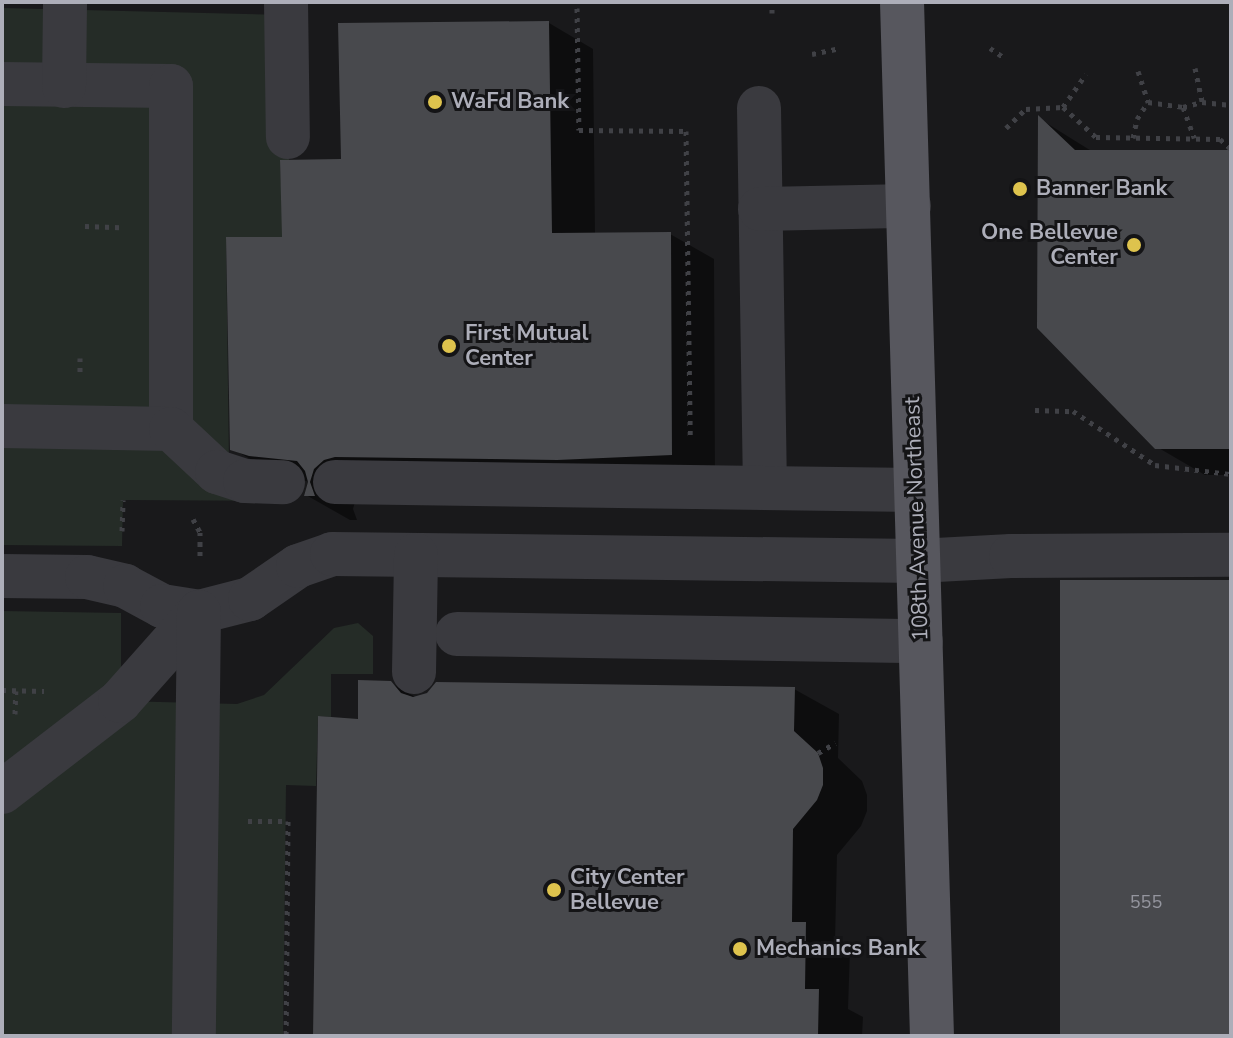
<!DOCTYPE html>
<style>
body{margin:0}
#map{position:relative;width:1233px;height:1038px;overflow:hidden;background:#19191b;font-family:"Nunito Sans",sans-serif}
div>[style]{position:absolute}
.green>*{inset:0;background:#252c27}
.shadow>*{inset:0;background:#0007}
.building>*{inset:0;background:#48494d;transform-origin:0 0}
.path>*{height:5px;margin-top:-2.5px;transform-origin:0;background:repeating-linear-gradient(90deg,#404146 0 4px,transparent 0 10px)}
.minor>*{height:44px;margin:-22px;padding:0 22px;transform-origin:22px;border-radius:22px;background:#3a3a3f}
.major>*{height:44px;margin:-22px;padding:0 22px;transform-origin:22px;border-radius:22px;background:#57575e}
.dots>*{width:22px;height:22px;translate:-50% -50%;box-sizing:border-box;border:4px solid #141416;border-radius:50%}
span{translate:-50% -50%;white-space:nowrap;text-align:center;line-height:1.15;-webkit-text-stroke:6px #141416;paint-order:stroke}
.number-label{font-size:18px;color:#94959e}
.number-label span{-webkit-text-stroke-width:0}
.poi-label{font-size:22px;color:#adaeb9;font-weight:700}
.left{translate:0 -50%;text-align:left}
.right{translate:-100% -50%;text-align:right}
.street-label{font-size:22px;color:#adaeb9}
.frame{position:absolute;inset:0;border:4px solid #adaeb9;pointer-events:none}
</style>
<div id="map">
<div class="green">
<div style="clip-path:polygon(2px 8px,286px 15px,289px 160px,280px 160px,283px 237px,226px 238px,229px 462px,284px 501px,123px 500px,122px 546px,2px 545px)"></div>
<div style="clip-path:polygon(2px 611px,121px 613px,121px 701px,237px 704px,264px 695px,334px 628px,358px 623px,373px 636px,373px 674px,331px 674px,331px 717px,318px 716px,316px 786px,286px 785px,283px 1036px,2px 1036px)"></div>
</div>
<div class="shadow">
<div style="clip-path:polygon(549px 23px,593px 49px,595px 234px,670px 234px,714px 259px,715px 480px,357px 495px,353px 509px,357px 520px,350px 520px,306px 495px,310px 482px,275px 473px,231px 448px,284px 239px,343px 161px)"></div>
<div style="clip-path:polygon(1040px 119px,1093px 152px,1231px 159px,1231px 475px,1205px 475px,1157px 447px)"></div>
<div style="clip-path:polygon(391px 683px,417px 698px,794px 689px,839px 714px,838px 758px,862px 781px,867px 795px,867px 811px,861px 826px,837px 855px,835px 942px,850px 950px,848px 1009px,863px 1017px,862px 1036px,316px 1036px,360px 721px)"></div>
</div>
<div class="building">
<div style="clip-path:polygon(549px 21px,552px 233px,671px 232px,672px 455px,557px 460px,335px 457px,324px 460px,314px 469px,310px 482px,315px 496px,304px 496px,308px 482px,305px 471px,297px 461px,249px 456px,230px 450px,226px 237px,282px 237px,280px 160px,341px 159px,338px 23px)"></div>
<div style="clip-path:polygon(1038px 115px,1075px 150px,1231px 150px,1231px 449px,1155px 449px,1037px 328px)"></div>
<div style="left:1231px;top:580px;width:456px;height:171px;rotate:90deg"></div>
<div style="clip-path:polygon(358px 680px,391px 681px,401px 693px,413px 697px,427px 693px,436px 682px,795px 687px,794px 731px,818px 753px,823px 768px,823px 785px,817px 800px,793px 829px,792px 922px,806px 922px,805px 989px,819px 989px,818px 1036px,313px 1036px,318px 716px,358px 719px)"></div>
</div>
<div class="path">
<div style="left:577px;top:8px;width:122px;rotate:89.1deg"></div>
<div style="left:579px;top:130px;width:107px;rotate:0.5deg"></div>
<div style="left:686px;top:131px;width:305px;rotate:89.2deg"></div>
<div style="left:772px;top:13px;width:11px;rotate:-90deg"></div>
<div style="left:990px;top:48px;width:18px;rotate:34deg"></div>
<div style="left:812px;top:54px;width:29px;rotate:-12deg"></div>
<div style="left:1195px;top:68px;width:35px;rotate:78deg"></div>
<div style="left:1138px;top:71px;width:33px;rotate:72deg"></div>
<div style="left:1148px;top:102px;width:35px;rotate:8deg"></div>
<div style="left:1183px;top:107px;width:20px;rotate:-15deg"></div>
<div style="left:1202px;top:102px;width:29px;rotate:6deg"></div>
<div style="left:1063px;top:107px;width:40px;rotate:-55.1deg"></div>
<div style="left:1183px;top:107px;width:33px;rotate:70deg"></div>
<div style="left:1006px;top:128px;width:28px;rotate:-44deg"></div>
<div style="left:1026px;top:109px;width:37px;rotate:-3deg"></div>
<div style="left:1063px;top:107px;width:45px;rotate:42.3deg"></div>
<div style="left:1096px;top:137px;width:124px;rotate:0.9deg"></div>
<div style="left:1220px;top:139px;width:15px;rotate:42deg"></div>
<div style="left:1133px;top:138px;width:19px;rotate:-78deg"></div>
<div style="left:1137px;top:119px;width:20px;rotate:-57deg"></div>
<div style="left:85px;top:226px;width:35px;rotate:2deg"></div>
<div style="left:80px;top:358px;width:19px;rotate:90deg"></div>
<div style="left:1035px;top:410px;width:38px;rotate:2deg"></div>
<div style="left:1073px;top:411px;width:98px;rotate:33.4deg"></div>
<div style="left:1155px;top:465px;width:77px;rotate:6.8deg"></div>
<div style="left:193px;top:519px;width:15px;rotate:62deg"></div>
<div style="left:200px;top:532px;width:27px;rotate:90deg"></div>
<div style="left:122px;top:531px;width:31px;rotate:-88deg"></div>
<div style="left:2px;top:690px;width:42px;rotate:1.4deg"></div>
<div style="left:15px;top:714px;width:23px;rotate:-88deg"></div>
<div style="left:818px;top:753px;width:20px;rotate:-30deg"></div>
<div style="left:248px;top:821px;width:40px"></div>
<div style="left:288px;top:821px;width:215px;rotate:90.5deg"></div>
</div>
<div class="minor">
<div style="left:286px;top:2px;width:135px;rotate:89.2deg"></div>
<div style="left:2px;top:84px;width:169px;rotate:0.7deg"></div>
<div style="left:171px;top:86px;width:343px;rotate:90deg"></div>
<div style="left:171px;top:429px;width:169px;rotate:-179deg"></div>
<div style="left:64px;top:86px;width:84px;rotate:-89.3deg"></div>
<div style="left:759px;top:108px;width:380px;rotate:89.1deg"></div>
<div style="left:760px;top:209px;width:149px;rotate:-1.2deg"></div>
<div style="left:171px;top:429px;width:63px;rotate:43.1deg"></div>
<div style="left:217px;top:472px;width:29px;rotate:18deg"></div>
<div style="left:245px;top:481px;width:38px;rotate:2deg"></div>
<div style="left:335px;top:482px;width:581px;rotate:0.79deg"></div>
<div style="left:2px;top:576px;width:85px;rotate:0.7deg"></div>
<div style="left:87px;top:577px;width:39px;rotate:13deg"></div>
<div style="left:125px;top:586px;width:42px;rotate:28.4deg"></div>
<div style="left:162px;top:606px;width:37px;rotate:9deg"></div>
<div style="left:199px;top:612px;width:53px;rotate:-14.3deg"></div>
<div style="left:250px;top:599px;width:58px;rotate:-34.5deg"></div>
<div style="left:298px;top:566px;width:36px;rotate:-19deg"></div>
<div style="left:332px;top:554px;width:586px;rotate:0.68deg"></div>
<div style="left:918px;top:561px;width:93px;rotate:-3.1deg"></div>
<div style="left:1011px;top:556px;width:220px;rotate:-0.3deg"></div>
<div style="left:457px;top:634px;width:464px;rotate:0.9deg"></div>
<div style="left:414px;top:672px;width:117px;rotate:-89deg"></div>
<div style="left:2px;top:792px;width:149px;rotate:-37.6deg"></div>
<div style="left:120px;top:701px;width:119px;rotate:-48.4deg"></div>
<div style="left:199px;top:612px;width:424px;rotate:90.7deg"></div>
</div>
<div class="major">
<div style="left:902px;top:2px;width:1034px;rotate:88.34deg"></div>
</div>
<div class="dots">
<div style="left:435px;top:102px;background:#dec34d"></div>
<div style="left:1020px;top:189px;background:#dec34d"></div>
<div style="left:1134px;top:245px;background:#dec34d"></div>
<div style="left:449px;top:346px;background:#dec34d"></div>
<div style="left:554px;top:890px;background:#dec34d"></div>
<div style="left:740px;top:949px;background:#dec34d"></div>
</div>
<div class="number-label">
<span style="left:1146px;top:902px">555</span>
</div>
<div class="poi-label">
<span class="left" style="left:451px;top:102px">WaFd Bank</span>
<span class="left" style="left:1036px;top:189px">Banner Bank</span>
<span class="right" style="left:1118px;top:245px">One Bellevue<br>Center</span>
<span class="left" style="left:465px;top:346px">First Mutual<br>Center</span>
<span class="left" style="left:570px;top:890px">City Center<br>Bellevue</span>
<span class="left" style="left:756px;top:949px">Mechanics Bank</span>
</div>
<div class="street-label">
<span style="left:917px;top:519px;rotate:-92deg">108th Avenue Northeast</span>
</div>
<div class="frame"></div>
</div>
